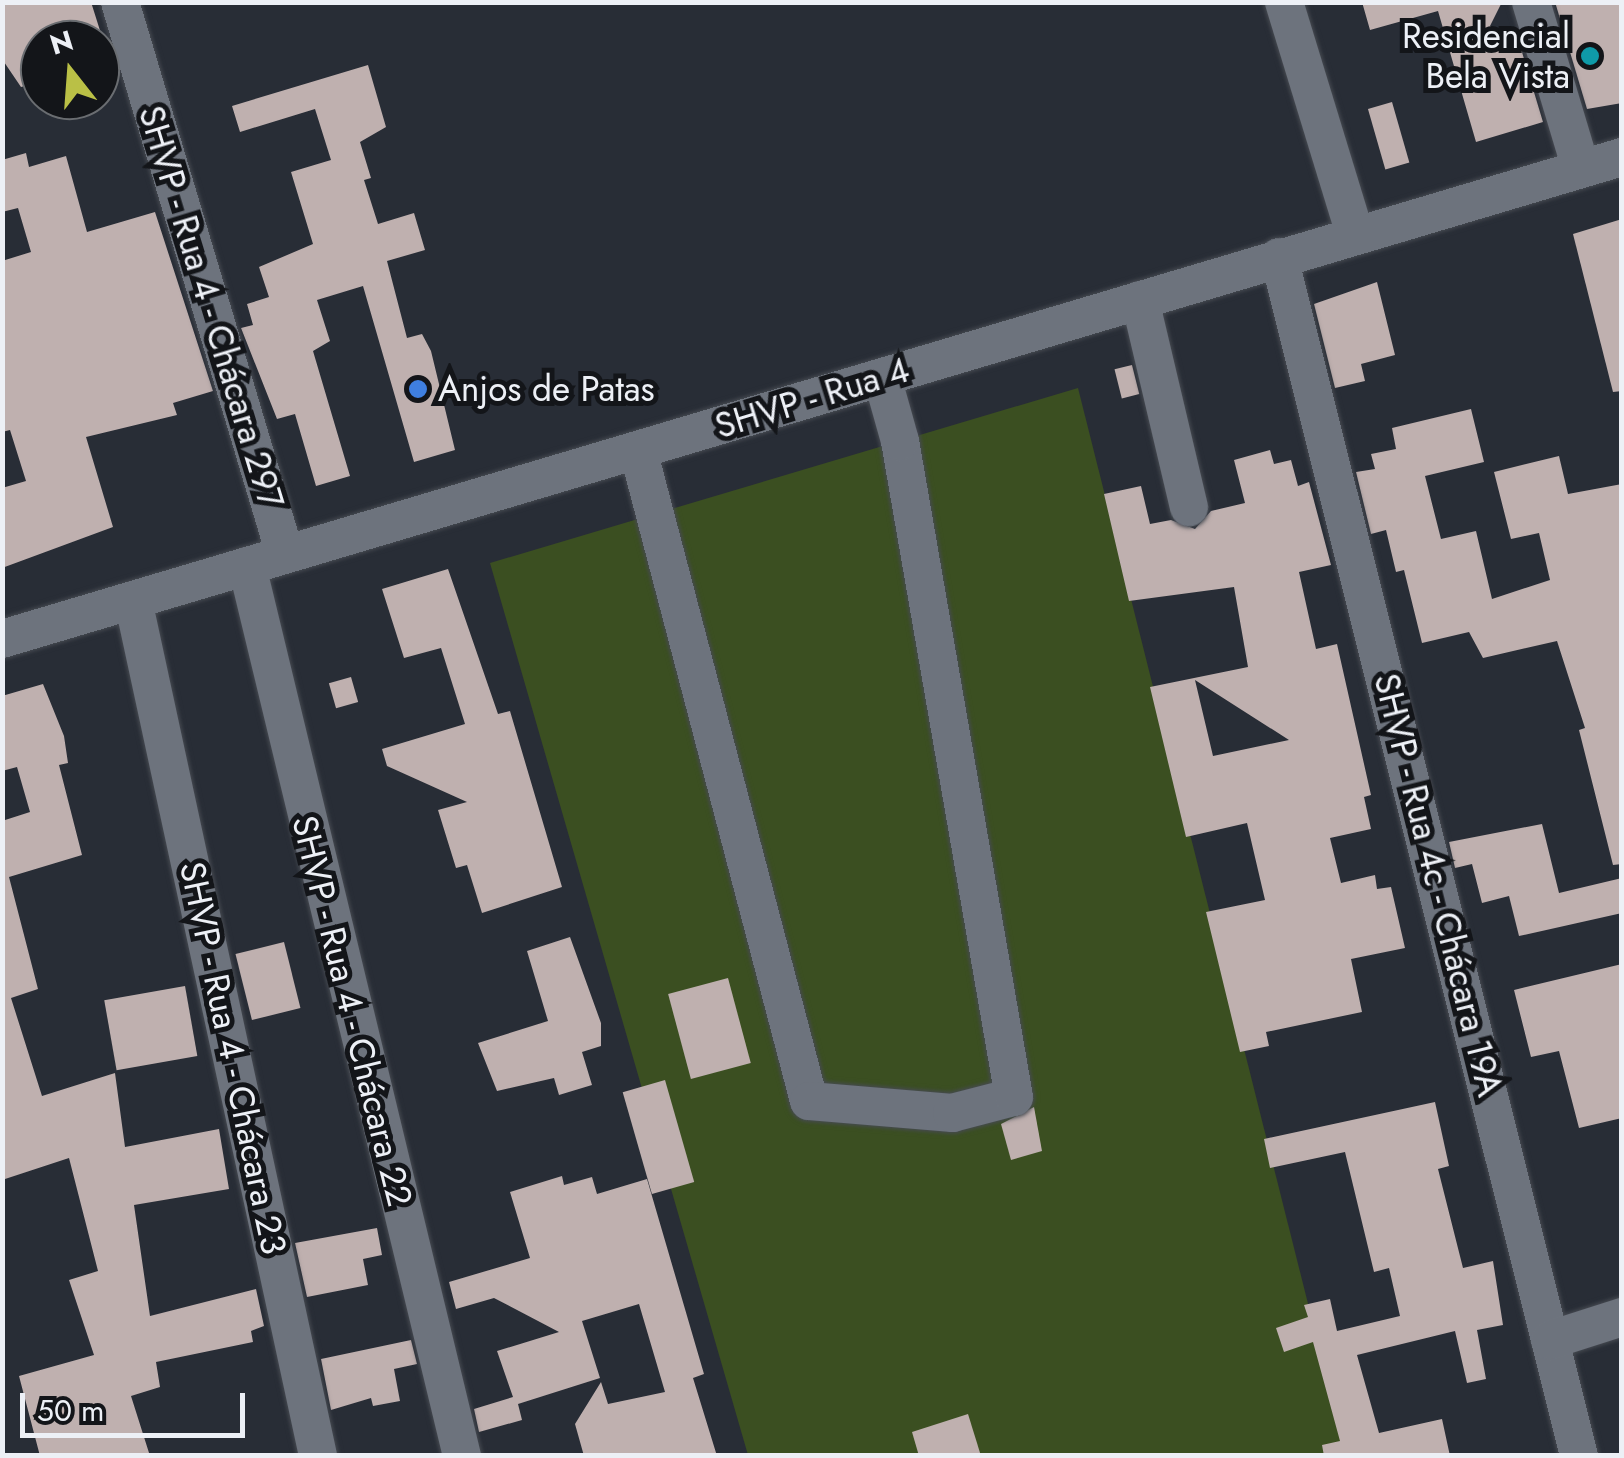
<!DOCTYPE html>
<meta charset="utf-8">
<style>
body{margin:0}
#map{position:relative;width:1624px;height:1458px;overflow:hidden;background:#282d36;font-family:Jost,sans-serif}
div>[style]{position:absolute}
.green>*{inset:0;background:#3b4f21}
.building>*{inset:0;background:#bfb0af;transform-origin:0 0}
.roads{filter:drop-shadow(0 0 2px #464a51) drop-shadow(0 0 2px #464a51)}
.minor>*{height:38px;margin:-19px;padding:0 19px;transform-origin:19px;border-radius:19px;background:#6d737d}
.dots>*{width:28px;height:28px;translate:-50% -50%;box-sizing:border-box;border:5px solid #131519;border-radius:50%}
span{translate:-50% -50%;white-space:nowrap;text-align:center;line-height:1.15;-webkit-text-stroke:10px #131519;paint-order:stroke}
.poi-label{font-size:35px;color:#edf0f6}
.right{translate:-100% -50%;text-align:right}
.left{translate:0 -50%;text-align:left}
.street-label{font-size:35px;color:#edf0f6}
.frame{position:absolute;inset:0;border:5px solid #edf0f6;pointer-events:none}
.north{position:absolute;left:20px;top:20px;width:100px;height:100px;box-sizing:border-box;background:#131519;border:2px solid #6a6d71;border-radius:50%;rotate:343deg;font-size:28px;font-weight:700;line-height:40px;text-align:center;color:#edf0f6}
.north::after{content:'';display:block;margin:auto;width:35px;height:45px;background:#bac046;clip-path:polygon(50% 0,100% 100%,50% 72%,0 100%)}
.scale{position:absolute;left:20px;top:1393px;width:225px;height:45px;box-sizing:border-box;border:5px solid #edf0f6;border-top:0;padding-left:12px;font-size:30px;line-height:35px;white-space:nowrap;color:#edf0f6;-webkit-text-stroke:8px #131519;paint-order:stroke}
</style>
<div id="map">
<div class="green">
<div style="clip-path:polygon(1078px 388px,1346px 1455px,748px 1455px,490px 563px)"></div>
</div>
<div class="building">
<div style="clip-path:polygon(2px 2px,91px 2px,103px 40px,40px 40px,40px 82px,21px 87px,2px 59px)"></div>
<div style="clip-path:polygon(1362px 2px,1502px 2px,1490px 26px,1519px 42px,1543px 122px,1476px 142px,1438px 11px,1370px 30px)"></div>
<div style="clip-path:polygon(1555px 2px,1622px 2px,1622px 103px,1587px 109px)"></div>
<div style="clip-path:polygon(368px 65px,386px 127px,360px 142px,371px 178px,364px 180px,378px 224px,414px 213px,425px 250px,387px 261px,407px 338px,422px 334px,431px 351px,455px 450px,414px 462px,363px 286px,317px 300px,330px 341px,313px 351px,350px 476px,316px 486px,295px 414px,277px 419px,241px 328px,253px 325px,247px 304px,269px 297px,259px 267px,313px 244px,291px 172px,331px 160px,315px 109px,240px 132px,232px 106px)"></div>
<div style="left:1392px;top:102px;width:63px;height:25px;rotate:74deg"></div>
<div style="clip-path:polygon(26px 153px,29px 167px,66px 156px,87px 232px,155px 212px,213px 391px,173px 403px,177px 415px,86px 437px,113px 527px,2px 568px,2px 488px,26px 481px,10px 430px,2px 432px,2px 261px,31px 252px,18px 208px,2px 212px,2px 160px)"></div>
<div style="clip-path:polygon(1622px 219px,1622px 391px,1613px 392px,1573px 234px)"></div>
<div style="clip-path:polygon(1377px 282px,1395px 355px,1361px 364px,1365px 381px,1335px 388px,1314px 304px)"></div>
<div style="left:1132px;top:365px;width:30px;height:18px;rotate:76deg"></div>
<div style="clip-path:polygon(1471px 409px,1484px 462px,1425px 476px,1441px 539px,1476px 531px,1492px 599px,1550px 580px,1539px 533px,1511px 539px,1494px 472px,1559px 456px,1568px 494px,1622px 484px,1622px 864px,1613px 865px,1579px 730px,1585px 728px,1557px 641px,1483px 658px,1469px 632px,1422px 643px,1404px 570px,1396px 572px,1386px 530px,1371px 534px,1356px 472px,1375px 469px,1371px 454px,1396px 449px,1392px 428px)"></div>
<div style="clip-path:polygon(evenodd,1270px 450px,1274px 464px,1291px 460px,1298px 486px,1309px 482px,1331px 565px,1299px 572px,1316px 649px,1337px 644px,1371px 795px,1364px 797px,1371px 829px,1330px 838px,1341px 883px,1375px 875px,1377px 889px,1391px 887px,1405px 948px,1351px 959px,1362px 1012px,1266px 1032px,1269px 1046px,1240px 1052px,1206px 912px,1265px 900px,1247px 823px,1186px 837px,1150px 687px,1248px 667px,1234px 587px,1129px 601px,1104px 494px,1141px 486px,1150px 524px,1171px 520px,1195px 529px,1211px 511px,1245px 503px,1234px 460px,1270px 450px,1195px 680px,1289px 740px,1213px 756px,1195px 680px)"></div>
<div style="clip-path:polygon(448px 569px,498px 714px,510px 711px,562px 887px,482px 913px,467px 865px,456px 868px,438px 810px,467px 802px,387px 766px,382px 749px,465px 724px,441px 648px,404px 658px,382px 589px)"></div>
<div style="left:351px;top:677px;width:26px;height:23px;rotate:74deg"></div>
<div style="clip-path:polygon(43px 684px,64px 736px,68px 763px,59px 765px,82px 855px,9px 877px,38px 989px,11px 998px,42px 1096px,115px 1073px,125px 1147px,219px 1129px,229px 1189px,134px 1205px,150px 1316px,256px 1289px,264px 1326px,251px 1331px,253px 1342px,156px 1362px,160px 1387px,131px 1396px,150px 1456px,40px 1456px,19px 1376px,94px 1355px,69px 1280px,98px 1271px,69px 1158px,2px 1180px,2px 821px,30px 812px,17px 767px,2px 771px,2px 696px)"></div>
<div style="clip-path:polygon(1542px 824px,1559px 893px,1622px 878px,1622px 913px,1519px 936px,1509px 896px,1482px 903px,1472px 864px,1455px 868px,1449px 842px)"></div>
<div style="clip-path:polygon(570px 937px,601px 1023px,601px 1046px,582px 1052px,592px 1085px,559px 1095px,554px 1078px,497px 1091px,478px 1043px,548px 1021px,527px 951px)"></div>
<div style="left:284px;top:942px;width:68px;height:50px;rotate:76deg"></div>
<div style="clip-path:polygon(1622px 964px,1622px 1118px,1579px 1128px,1559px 1051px,1531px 1057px,1514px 990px)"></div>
<div style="left:728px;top:978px;width:88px;height:62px;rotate:75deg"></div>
<div style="left:185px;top:986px;width:71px;height:82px;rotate:80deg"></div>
<div style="left:665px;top:1080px;width:106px;height:44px;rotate:74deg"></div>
<div style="clip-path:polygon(1435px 1102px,1449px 1166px,1438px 1169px,1463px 1268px,1493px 1261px,1503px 1325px,1477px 1330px,1486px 1379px,1467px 1383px,1455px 1331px,1357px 1355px,1379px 1433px,1442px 1419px,1450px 1456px,1324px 1456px,1322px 1445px,1340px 1441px,1313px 1342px,1284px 1352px,1276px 1328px,1308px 1317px,1304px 1305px,1330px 1299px,1337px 1331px,1400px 1316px,1389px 1268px,1374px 1272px,1345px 1152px,1270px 1168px,1264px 1139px)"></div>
<div style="clip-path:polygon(1034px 1107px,1042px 1151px,1011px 1160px,1001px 1124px)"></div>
<div style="clip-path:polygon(562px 1176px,564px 1185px,592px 1177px,597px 1194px,647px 1179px,704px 1374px,693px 1378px,717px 1456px,584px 1456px,575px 1424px,601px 1382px,608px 1404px,665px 1392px,639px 1304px,582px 1321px,600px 1378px,518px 1404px,522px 1420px,479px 1432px,474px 1409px,513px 1397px,497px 1351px,559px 1332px,494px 1298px,456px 1309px,449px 1282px,530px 1258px,510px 1192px)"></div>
<div style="clip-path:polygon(377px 1228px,382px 1255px,363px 1259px,368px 1285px,307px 1297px,295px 1243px)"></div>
<div style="clip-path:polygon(411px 1340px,417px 1364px,394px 1369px,400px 1401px,373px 1406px,371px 1398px,331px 1410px,321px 1359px)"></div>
<div style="clip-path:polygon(968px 1414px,981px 1456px,919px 1456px,912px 1432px)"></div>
</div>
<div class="roads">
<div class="minor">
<div style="left:120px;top:2px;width:576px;rotate:73.36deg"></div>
<div style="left:1284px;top:2px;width:243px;rotate:73deg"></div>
<div style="left:1531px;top:2px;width:174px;rotate:73.3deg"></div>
<div style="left:1279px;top:257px;width:1236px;rotate:75.95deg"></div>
<div style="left:1140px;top:300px;width:213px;rotate:76.7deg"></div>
<div style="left:638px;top:450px;width:673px;rotate:75.28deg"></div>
<div style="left:809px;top:1101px;width:144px;rotate:4.8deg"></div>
<div style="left:952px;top:1113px;width:64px;rotate:-14.5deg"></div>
<div style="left:1014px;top:1097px;width:666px;rotate:-99.86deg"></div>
<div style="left:900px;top:441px;width:66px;rotate:-105.7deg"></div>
<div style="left:247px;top:566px;width:916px;rotate:76.42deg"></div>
<div style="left:133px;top:600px;width:876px;rotate:77.8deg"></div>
<div style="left:2px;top:639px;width:1690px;rotate:-16.57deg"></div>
<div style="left:1550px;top:1340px;width:76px;rotate:-17.7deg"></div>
</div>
</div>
<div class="dots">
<div style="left:1590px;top:56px;background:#0f9aa8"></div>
<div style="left:418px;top:389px;background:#3f7fe0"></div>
</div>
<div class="poi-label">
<span class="right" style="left:1570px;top:56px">Residencial<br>Bela Vista</span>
<span class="left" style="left:438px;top:389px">Anjos de Patas</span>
</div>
<div class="street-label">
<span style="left:211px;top:307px;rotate:73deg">SHVP - Rua 4 - Chácara 297</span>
<span style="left:812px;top:398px;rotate:-17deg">SHVP - Rua 4</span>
<span style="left:1438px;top:885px;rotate:76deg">SHVP - Rua 4c - Chácara 19A</span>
<span style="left:352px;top:1011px;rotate:76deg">SHVP - Rua 4 - Chácara 22</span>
<span style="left:233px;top:1058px;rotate:78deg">SHVP - Rua 4 - Chácara 23</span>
</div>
<div class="frame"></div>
<div class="north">N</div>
<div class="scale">50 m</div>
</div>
